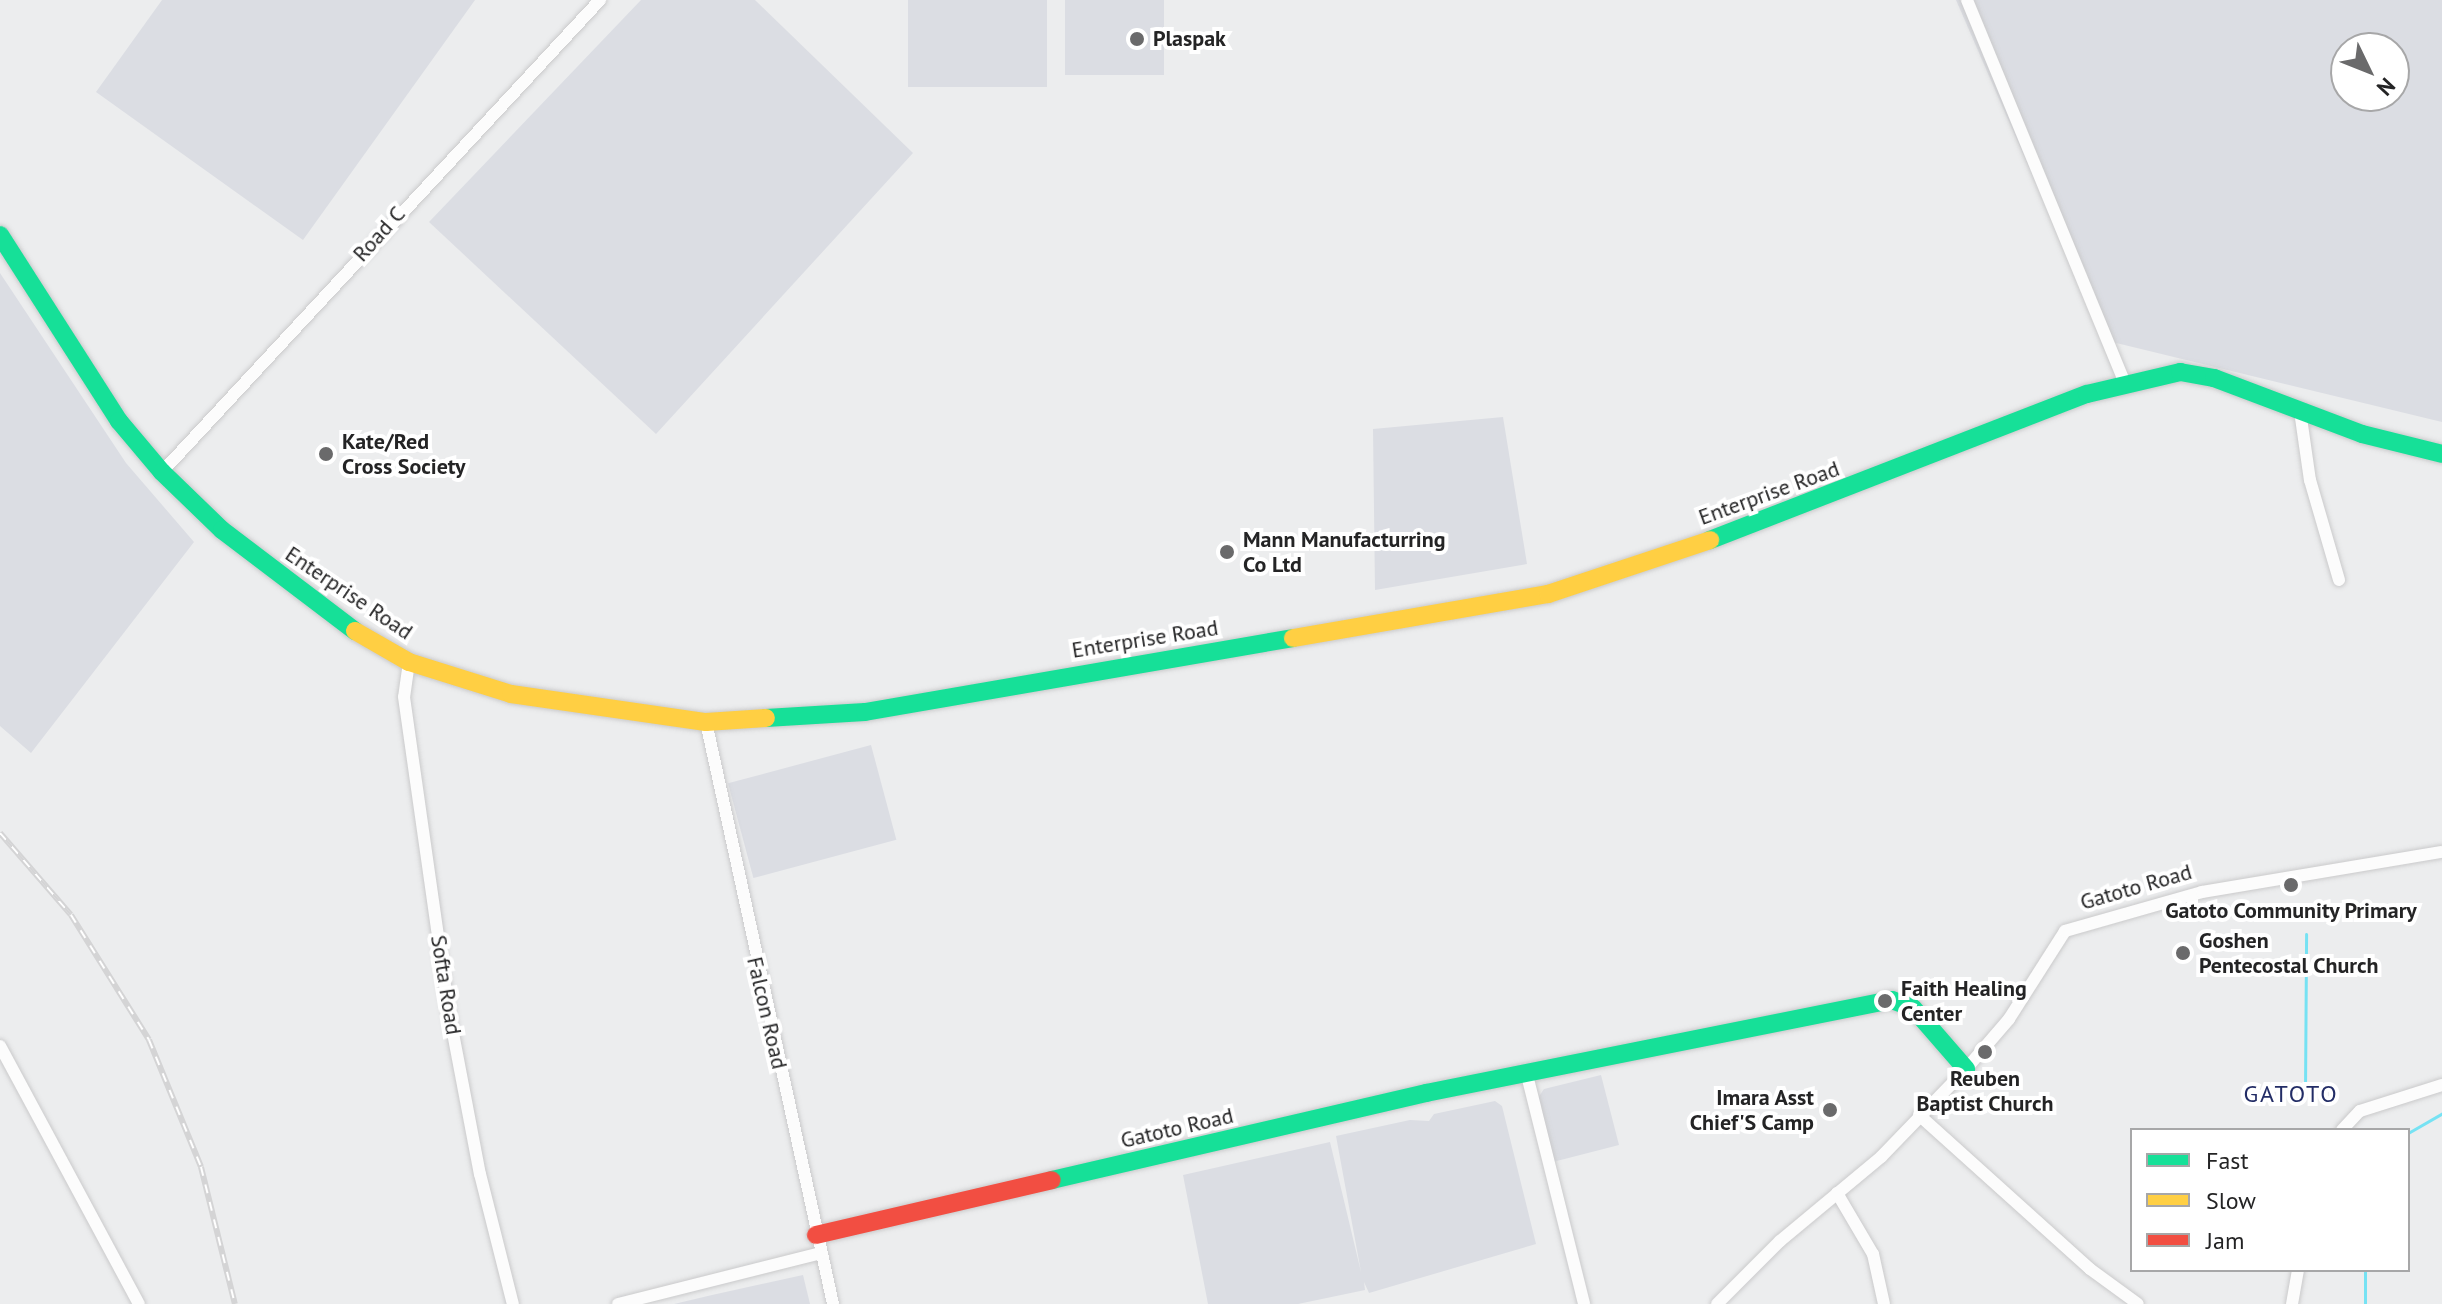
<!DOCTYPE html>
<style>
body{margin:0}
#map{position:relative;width:2442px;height:1304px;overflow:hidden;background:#ecedee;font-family:"PT Sans",sans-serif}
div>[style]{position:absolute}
.built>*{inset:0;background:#dbdde3;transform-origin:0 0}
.stream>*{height:3px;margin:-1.5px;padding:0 1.5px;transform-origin:1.5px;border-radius:1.5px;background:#76e2f3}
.roads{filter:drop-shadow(0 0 2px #cacacb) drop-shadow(0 0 2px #cacacb)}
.street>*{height:12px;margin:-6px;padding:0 6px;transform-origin:6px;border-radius:6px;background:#fcfcfc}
.fast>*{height:18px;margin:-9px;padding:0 9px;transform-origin:9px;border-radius:9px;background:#16e098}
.slow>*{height:18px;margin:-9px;padding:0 9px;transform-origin:9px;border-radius:9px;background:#ffcf43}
.jam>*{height:18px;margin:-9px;padding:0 9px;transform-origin:9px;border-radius:9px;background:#f24e42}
.rail>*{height:6px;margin-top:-3px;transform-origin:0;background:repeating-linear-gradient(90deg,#fff 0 9px,#d4d4d5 0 18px);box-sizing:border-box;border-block:2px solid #d4d4d5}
.dots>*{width:22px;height:22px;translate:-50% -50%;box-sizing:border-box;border:4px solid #fff;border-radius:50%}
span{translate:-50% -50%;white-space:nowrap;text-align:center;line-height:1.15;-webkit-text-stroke:8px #fff;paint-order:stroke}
.poi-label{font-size:22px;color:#242425;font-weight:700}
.left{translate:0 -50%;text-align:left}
.right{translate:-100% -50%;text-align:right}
.street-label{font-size:22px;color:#242425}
.neighbourhood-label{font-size:24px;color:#232d66;letter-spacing:2px}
.legend{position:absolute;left:2130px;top:1128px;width:280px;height:144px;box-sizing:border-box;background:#fff;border:2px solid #a7a7a8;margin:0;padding:10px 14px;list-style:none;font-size:24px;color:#242425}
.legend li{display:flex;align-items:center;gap:16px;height:40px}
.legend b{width:40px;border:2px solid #a7a7a8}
.north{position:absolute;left:2330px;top:32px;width:80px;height:80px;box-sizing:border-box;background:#fff;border:2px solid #a7a7a8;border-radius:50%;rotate:133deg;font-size:22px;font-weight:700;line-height:32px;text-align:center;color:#242425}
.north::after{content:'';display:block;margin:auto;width:28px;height:36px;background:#6a6a6b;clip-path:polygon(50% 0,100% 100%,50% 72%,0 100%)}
</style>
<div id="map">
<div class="built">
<div style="clip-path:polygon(162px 0,475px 0,303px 240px,96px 92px)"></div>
<div style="clip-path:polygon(641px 0,755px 0,913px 153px,656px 434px,429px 222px)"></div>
<div style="left:908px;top:0;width:139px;height:87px"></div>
<div style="left:1065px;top:0;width:99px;height:75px"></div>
<div style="clip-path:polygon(evenodd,1956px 0,2442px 0,2442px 422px,2104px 340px,1956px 0,2346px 48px,2394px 48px,2394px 96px,2346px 96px,2346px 48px)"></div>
<div style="clip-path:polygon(0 273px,126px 463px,194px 542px,31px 753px,0 726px)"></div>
<div style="clip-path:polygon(1503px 417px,1527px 564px,1375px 590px,1373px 429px)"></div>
<div style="left:871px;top:745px;width:98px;height:148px;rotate:75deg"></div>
<div style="clip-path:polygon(1601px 1075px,1619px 1145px,1549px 1163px,1535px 1102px,1544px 1089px)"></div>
<div style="clip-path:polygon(1495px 1101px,1502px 1106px,1536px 1244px,1369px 1293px,1364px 1282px,1365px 1290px,1298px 1304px,1208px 1304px,1183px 1175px,1330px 1142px,1361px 1272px,1336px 1136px,1410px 1120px,1429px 1121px,1434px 1114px)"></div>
<div style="clip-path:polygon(803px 1275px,810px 1304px,674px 1304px,712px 1295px)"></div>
</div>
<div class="stream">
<div style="left:2305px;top:1092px;width:158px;rotate:-89.6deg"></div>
<div style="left:2408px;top:1133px;width:39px;rotate:-30deg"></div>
<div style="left:2365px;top:1304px;width:34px;rotate:-90deg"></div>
</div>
<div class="roads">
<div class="street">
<div style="left:1967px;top:0;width:414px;rotate:67.6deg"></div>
<div style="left:2300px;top:411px;width:70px;rotate:81.8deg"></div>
<div style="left:2310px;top:480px;width:104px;rotate:73.8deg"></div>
<div style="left:162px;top:472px;width:644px;rotate:-47.14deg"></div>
<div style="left:409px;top:662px;width:35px;rotate:98deg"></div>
<div style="left:404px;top:697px;width:318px;rotate:81.9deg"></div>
<div style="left:449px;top:1012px;width:165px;rotate:79.2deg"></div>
<div style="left:480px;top:1174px;width:134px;rotate:75.8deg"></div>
<div style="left:706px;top:722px;width:596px;rotate:77.69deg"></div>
<div style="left:0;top:1046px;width:293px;rotate:61.7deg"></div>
<div style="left:1527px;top:1075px;width:236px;rotate:76deg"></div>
<div style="left:1919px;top:1115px;width:230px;rotate:42deg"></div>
<div style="left:2090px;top:1269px;width:59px;rotate:36.1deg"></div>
<div style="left:2342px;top:1130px;width:26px;rotate:-47deg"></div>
<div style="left:2360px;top:1111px;width:86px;rotate:-17.6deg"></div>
<div style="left:1837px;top:1193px;width:71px;rotate:59.5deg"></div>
<div style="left:1873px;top:1254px;width:51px;rotate:77.6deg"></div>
<div style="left:618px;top:1304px;width:209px;rotate:-14.1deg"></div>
<div style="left:1717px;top:1304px;width:89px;rotate:-45deg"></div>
<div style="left:1780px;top:1241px;width:131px;rotate:-39.7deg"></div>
<div style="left:1881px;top:1157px;width:122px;rotate:-46deg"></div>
<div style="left:1966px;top:1069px;width:66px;rotate:-49.3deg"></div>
<div style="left:2009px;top:1019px;width:104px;rotate:-57.5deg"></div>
<div style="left:2065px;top:931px;width:142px;rotate:-15.9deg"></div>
<div style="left:2202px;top:892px;width:243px;rotate:-9.5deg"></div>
<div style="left:2292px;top:1304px;width:35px;rotate:-80deg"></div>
</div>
<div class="fast">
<div style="left:0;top:235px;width:221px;rotate:57.4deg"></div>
<div style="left:119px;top:421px;width:67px;rotate:49.9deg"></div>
<div style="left:162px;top:472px;width:83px;rotate:44deg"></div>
<div style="left:222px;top:530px;width:167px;rotate:37.2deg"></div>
<div style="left:1710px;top:540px;width:404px;rotate:-21.2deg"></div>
<div style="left:2087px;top:394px;width:96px;rotate:-13.3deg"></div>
<div style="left:2180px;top:372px;width:35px;rotate:10deg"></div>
<div style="left:2214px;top:378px;width:158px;rotate:20.7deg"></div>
<div style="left:2362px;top:434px;width:82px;rotate:14deg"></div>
<div style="left:766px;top:718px;width:99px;rotate:-3.5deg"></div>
<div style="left:865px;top:712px;width:434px;rotate:-9.8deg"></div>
<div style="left:1052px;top:1180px;width:384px;rotate:-13.1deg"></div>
<div style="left:1426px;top:1093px;width:475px;rotate:-11.3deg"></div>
<div style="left:1892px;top:1000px;width:22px;rotate:21deg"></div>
<div style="left:1913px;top:1008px;width:81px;rotate:49deg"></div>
</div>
<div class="slow">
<div style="left:355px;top:631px;width:62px;rotate:29.9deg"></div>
<div style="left:409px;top:662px;width:107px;rotate:17.4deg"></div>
<div style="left:511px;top:694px;width:197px;rotate:8.2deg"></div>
<div style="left:706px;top:722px;width:60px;rotate:-3.8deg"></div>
<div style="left:1293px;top:638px;width:259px;rotate:-9.8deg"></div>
<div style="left:1548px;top:594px;width:171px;rotate:-18.4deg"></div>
</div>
<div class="jam">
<div style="left:816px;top:1235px;width:242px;rotate:-13.1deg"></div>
</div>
</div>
<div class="rail">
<div style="left:0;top:833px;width:108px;rotate:49.1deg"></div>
<div style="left:71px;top:915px;width:147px;rotate:58deg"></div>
<div style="left:149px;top:1040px;width:137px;rotate:67.7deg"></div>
<div style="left:201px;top:1167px;width:141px;rotate:76.1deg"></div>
</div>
<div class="dots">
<div style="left:1137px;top:39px;background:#6a6a6b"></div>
<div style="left:326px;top:454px;background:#6a6a6b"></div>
<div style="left:1227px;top:552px;background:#6a6a6b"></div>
<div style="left:2291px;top:885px;background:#6a6a6b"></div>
<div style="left:2183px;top:953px;background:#6a6a6b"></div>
<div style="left:1885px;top:1001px;background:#6a6a6b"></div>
<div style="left:1985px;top:1052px;background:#6a6a6b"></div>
<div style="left:1830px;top:1110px;background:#6a6a6b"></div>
</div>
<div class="poi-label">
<span class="left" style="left:1153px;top:39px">Plaspak</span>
<span class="left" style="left:342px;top:454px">Kate/Red<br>Cross Society</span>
<span class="left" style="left:1243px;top:552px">Mann Manufacturring<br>Co Ltd</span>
<span style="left:2291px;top:911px">Gatoto Community Primary</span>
<span class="left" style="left:2199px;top:953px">Goshen<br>Pentecostal Church</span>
<span class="left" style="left:1901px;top:1001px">Faith Healing<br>Center</span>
<span style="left:1985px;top:1091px">Reuben<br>Baptist Church</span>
<span class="right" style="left:1814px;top:1110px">Imara Asst<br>Chief'S Camp</span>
</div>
<div class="street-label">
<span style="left:379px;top:234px;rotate:-48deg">Road C</span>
<span style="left:1769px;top:493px;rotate:-20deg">Enterprise Road</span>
<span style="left:349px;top:593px;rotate:34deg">Enterprise Road</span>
<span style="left:1145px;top:639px;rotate:-9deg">Enterprise Road</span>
<span style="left:2136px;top:887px;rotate:-16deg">Gatoto Road</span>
<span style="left:446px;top:985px;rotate:81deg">Softa Road</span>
<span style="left:767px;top:1013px;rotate:77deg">Falcon Road</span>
<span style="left:1177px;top:1128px;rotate:-13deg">Gatoto Road</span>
</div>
<div class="neighbourhood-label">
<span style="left:2291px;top:1094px">GATOTO</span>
</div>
<ul class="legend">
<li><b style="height:10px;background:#16e098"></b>Fast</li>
<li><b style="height:10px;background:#ffcf43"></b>Slow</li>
<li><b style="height:10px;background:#f24e42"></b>Jam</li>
</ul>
<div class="north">N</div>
</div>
